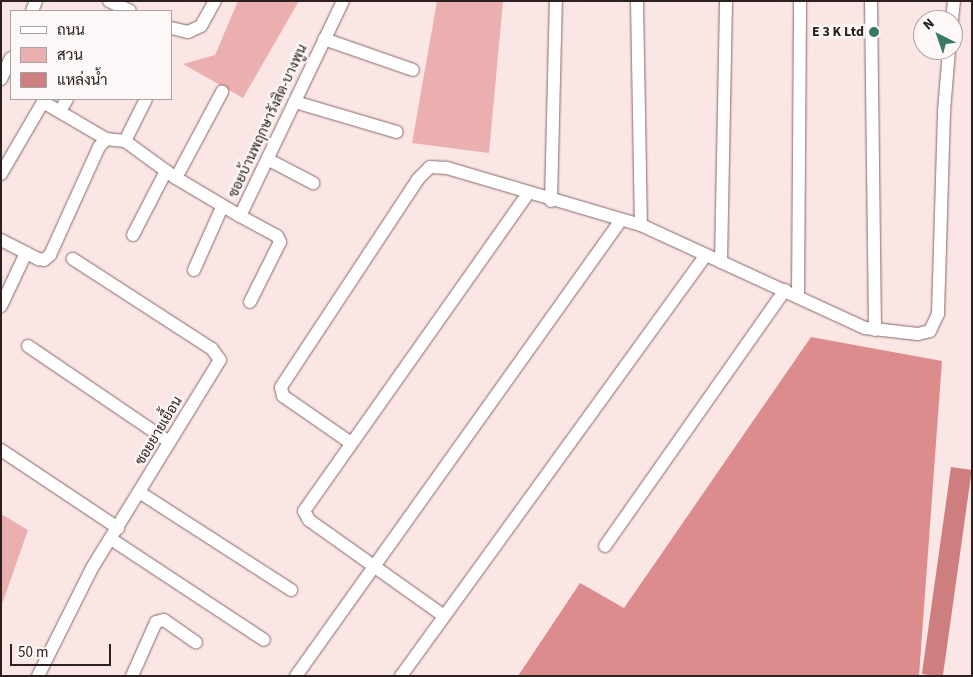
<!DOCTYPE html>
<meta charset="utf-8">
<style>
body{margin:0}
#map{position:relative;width:973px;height:677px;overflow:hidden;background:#fbe6e6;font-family:"Source Sans 3",Sarabun,sans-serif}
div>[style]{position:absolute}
.green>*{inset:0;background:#ecafaf}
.forest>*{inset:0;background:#dd8c8d}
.water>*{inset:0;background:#ce7e7f;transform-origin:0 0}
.roads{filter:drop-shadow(0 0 1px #866868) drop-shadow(0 0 1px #866868)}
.minor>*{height:12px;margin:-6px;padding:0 6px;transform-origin:6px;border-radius:6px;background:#fff}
.dots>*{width:14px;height:14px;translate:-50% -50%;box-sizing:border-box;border:2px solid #fef7f7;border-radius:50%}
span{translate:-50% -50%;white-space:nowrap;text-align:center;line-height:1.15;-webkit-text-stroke:4.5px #fef7f7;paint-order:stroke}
.poi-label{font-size:14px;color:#2c2020;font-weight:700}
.right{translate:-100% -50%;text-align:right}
.street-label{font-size:14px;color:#2c2020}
.frame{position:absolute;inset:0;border:2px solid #2c2020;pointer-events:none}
.legend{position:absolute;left:10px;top:10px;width:162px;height:90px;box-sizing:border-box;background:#fef7f7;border:1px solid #aaa1a1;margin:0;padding:6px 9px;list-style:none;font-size:15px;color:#2c2020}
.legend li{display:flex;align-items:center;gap:10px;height:25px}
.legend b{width:25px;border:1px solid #aaa1a1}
.north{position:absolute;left:913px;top:10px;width:50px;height:50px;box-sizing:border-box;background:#fef7f7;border:1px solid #aaa1a1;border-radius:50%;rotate:319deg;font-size:14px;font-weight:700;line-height:20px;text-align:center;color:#2c2020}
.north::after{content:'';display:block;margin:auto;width:18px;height:22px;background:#397967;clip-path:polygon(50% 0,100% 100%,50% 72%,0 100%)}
.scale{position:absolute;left:10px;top:644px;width:101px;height:22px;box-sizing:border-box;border:2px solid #2c2020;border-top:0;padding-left:6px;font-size:15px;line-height:18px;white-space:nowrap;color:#2c2020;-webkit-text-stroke:4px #fef7f7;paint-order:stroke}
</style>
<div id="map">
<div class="green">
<div style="clip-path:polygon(238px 1px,299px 1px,243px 98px,183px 64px,215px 55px)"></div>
<div style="clip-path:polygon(437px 1px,503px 1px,489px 153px,412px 143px)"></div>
<div style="clip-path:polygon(1px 514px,28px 530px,1px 607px)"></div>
</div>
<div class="forest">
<div style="clip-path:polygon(811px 337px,942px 361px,919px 676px,518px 676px,580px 583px,624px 608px)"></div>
</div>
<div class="water">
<div style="left:951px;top:467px;width:21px;height:209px;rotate:8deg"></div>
</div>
<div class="roads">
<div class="minor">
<div style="left:109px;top:1px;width:23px;rotate:25deg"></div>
<div style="left:637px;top:1px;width:224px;rotate:89deg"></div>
<div style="left:871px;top:1px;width:329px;rotate:89.3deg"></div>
<div style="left:32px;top:11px;width:11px;rotate:-68deg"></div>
<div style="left:952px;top:20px;width:19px;rotate:-84deg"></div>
<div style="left:171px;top:28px;width:17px;rotate:13deg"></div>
<div style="left:188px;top:32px;width:14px;rotate:-25deg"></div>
<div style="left:201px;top:26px;width:29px;rotate:-61deg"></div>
<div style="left:324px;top:39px;width:94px;rotate:19.2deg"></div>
<div style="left:1px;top:79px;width:23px;rotate:-65deg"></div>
<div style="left:295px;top:102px;width:106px;rotate:16.4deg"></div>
<div style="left:60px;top:111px;width:14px;rotate:-60deg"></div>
<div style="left:125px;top:141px;width:47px;rotate:-63.4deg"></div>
<div style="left:269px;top:160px;width:50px;rotate:27.6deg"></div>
<div style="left:1px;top:174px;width:83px;rotate:-59.7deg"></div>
<div style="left:43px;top:102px;width:73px;rotate:30.4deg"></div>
<div style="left:176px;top:178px;width:98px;rotate:-61.9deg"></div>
<div style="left:551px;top:201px;width:200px;rotate:-88.6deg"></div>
<div style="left:240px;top:216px;width:42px;rotate:28.4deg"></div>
<div style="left:277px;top:236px;width:7px;rotate:63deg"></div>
<div style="left:280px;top:242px;width:67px;rotate:116.6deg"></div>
<div style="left:133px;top:235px;width:72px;rotate:-62.7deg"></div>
<div style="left:1px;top:240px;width:42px;rotate:27.2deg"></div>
<div style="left:38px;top:259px;width:6px;rotate:9deg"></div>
<div style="left:44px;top:260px;width:8px;rotate:-40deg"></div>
<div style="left:50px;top:255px;width:119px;rotate:-65.6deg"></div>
<div style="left:99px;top:147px;width:11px;rotate:-49deg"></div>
<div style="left:106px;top:139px;width:19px;rotate:6deg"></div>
<div style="left:125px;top:141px;width:63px;rotate:36deg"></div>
<div style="left:176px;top:178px;width:74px;rotate:30.7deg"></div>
<div style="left:240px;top:216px;width:238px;rotate:-64.4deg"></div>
<div style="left:721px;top:262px;width:261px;rotate:-88.9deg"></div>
<div style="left:194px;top:270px;width:69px;rotate:-66deg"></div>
<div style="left:798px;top:297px;width:296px;rotate:-89.6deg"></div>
<div style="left:1px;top:306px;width:59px;rotate:-64.7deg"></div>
<div style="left:28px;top:346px;width:171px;rotate:34.2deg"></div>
<div style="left:351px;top:443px;width:83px;rotate:-145.3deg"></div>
<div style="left:283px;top:396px;width:9px;rotate:-103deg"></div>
<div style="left:281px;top:387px;width:249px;rotate:-56.6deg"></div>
<div style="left:418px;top:179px;width:17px;rotate:-45deg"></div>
<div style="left:430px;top:167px;width:17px;rotate:3deg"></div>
<div style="left:447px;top:168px;width:202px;rotate:16.4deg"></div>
<div style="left:641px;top:225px;width:247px;rotate:24.7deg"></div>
<div style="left:865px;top:328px;width:53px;rotate:6.5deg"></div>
<div style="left:918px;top:334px;width:12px;rotate:-14deg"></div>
<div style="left:930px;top:331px;width:19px;rotate:-65deg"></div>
<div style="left:938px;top:314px;width:203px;rotate:-88.3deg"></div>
<div style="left:944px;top:111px;width:61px;rotate:-85.3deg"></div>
<div style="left:1px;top:450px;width:141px;rotate:33.7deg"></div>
<div style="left:139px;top:492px;width:181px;rotate:32.8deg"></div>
<div style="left:111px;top:539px;width:183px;rotate:33.4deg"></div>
<div style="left:605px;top:546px;width:313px;rotate:-54.9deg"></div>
<div style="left:444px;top:616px;width:166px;rotate:-144.6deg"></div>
<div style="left:309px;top:520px;width:10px;rotate:-119deg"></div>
<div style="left:304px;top:511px;width:388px;rotate:-54.8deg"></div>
<div style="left:38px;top:676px;width:121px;rotate:-63.4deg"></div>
<div style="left:92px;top:568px;width:244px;rotate:-58.4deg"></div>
<div style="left:220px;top:360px;width:14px;rotate:-126deg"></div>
<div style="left:212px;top:349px;width:166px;rotate:-147.1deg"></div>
<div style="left:132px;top:676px;width:59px;rotate:-66deg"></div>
<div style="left:156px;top:622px;width:8px;rotate:-14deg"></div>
<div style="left:164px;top:620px;width:39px;rotate:35deg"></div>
<div style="left:296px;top:676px;width:560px;rotate:-54.52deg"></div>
<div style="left:401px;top:676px;width:520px;rotate:-54.08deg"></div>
</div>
</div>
<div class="dots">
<div style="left:874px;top:32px;background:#397967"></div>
</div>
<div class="poi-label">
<span class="right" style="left:864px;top:32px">E 3 K Ltd</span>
</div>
<div class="street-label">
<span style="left:268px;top:121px;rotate:-65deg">ซอยบ้านพฤกษารังสิต-บางพูน</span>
<span style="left:159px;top:431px;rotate:-59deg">ซอยยายเยื้อน</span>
</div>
<div class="frame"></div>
<ul class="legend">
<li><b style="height:6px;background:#fff"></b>ถนน</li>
<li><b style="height:14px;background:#ecafaf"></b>สวน</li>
<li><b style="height:14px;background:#ce7e7f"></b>แหล่งน้ำ</li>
</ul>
<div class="north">N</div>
<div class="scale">50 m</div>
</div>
